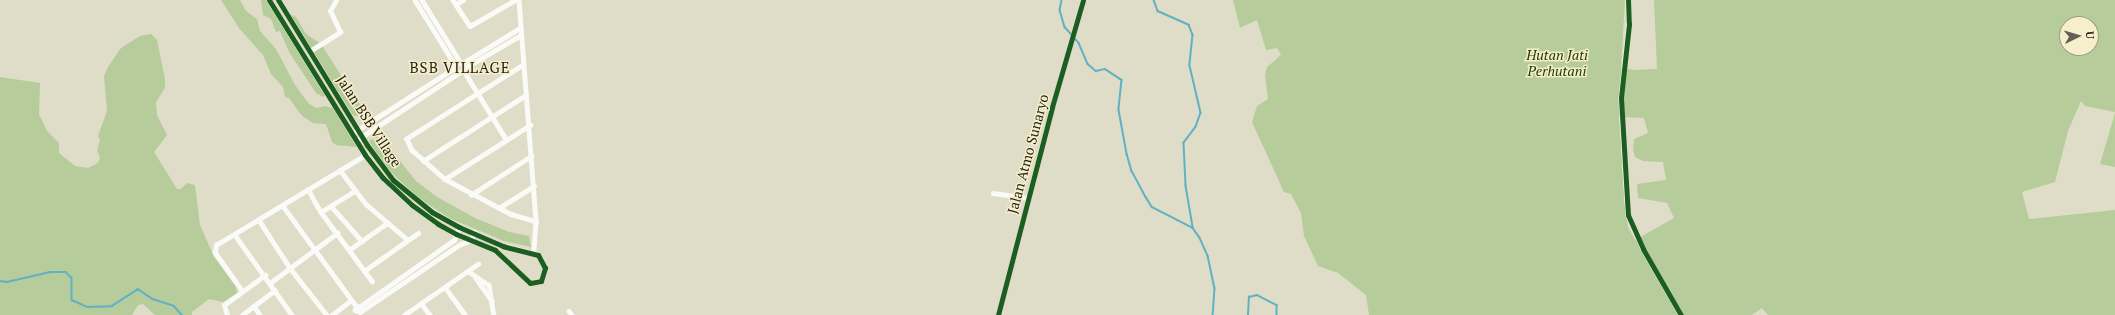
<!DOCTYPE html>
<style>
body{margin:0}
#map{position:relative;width:2115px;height:315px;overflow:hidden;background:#dfdcc8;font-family:"PT Serif",serif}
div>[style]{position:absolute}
.green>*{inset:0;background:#b6cc9b}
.stream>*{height:1.5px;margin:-0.75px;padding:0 0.75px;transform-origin:0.75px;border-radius:0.75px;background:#60b1c4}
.street>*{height:4.5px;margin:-2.25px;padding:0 2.25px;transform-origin:2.25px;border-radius:2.25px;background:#fafaf7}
.cycleway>*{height:5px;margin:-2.5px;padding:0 2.5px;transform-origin:2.5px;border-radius:2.5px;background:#1b5e20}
span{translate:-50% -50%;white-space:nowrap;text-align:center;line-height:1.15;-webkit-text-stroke:3px #f6efcb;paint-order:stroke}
.park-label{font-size:14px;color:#1e3801;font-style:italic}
.street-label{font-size:14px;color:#211e11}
.neighbourhood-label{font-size:15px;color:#211e11;letter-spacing:1px}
.north{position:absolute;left:2059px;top:16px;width:40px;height:40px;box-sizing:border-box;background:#f6efcb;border:1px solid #a19b81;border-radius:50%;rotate:85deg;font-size:11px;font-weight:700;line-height:16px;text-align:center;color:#211e11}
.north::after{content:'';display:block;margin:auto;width:14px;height:18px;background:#646051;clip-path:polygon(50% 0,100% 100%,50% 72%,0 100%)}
</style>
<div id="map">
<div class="green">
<div style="clip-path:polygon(221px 0,240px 0,246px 11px,257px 19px,260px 31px,276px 49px,295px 85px,309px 104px,317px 108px,325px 106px,333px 108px,357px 147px,336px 145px,332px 142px,326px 124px,313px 123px,302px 116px,289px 98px,285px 97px,283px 87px,271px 74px,263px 55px,239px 28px)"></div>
<div style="clip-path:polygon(261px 0,268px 0,327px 94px,323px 97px,316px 93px,289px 52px,280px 31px,276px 32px,271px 19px,263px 15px)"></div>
<div style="clip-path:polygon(evenodd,1233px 0,1625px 0,1621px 68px,1634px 70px,1657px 69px,1654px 0,2115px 0,2115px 112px,2085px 106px,2081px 101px,2068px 131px,2055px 182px,2022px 192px,2029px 219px,2115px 210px,2115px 315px,1768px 315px,1762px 308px,1752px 315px,1369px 315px,1366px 295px,1338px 273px,1318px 266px,1304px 236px,1301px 213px,1291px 194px,1284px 192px,1252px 122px,1257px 106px,1268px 99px,1265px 75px,1267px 67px,1281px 55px,1277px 48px,1266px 50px,1257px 20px,1240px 28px,1233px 0,2067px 24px,2091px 24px,2091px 48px,2067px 48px,2067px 24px,1233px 0,1619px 117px,1644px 118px,1648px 133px,1634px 139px,1633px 150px,1635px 157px,1643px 161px,1663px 162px,1666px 180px,1637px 184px,1638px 198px,1667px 203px,1674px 218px,1635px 240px,1628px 227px,1624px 198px,1619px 117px)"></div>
<div style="clip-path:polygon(291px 15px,296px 17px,306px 34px,321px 44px,360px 105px,360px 115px,354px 116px,352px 114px)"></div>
<div style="clip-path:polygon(151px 34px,157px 40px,165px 79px,165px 88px,156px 102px,157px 115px,167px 135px,154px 152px,177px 189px,181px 189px,187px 183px,195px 185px,200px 225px,214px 257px,236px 287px,237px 293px,223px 302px,209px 299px,192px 312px,192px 315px,155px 315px,143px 304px,138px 305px,132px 315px,0 315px,0 77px,40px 83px,39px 114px,47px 131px,59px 143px,59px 153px,75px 166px,88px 168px,98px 163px,100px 158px,97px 150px,100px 140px,98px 136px,107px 111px,104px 76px,108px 67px,121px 48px,140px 36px)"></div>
<div style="clip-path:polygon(2115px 113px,2115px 167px,2100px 164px)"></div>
<div style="clip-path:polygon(377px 137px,383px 140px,416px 181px,437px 197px,475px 218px,509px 232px,529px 236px,531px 247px,504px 241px,449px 218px,416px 196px,390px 171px,378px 156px,369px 141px)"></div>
</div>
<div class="stream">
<div style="left:1062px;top:0;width:10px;rotate:101deg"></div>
<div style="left:1060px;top:10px;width:18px;rotate:74deg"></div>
<div style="left:1065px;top:27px;width:21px;rotate:49deg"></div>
<div style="left:1079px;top:43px;width:23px;rotate:67deg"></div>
<div style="left:1088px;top:64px;width:11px;rotate:41deg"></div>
<div style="left:1096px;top:71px;width:9px;rotate:-13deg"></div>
<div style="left:1105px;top:69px;width:20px;rotate:33deg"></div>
<div style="left:1122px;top:80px;width:30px;rotate:96deg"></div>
<div style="left:1119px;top:110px;width:45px;rotate:79.7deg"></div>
<div style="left:1127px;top:154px;width:18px;rotate:74deg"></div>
<div style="left:1132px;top:171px;width:30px;rotate:62deg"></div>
<div style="left:1146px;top:197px;width:12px;rotate:59deg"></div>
<div style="left:1152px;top:207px;width:46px;rotate:27.1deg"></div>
<div style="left:1193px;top:228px;width:12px;rotate:55deg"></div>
<div style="left:1200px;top:238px;width:20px;rotate:66deg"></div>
<div style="left:1208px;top:256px;width:33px;rotate:78deg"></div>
<div style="left:1215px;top:288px;width:27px;rotate:94deg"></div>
<div style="left:1154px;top:0;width:12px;rotate:70deg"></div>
<div style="left:1158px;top:11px;width:34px;rotate:24deg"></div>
<div style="left:1189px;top:25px;width:11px;rotate:68deg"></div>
<div style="left:1193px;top:35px;width:31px;rotate:96deg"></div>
<div style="left:1190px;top:66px;width:48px;rotate:76.8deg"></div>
<div style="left:1201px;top:113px;width:15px;rotate:110deg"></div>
<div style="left:1196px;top:127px;width:20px;rotate:127deg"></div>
<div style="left:1184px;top:143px;width:43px;rotate:87.3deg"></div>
<div style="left:1186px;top:186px;width:42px;rotate:80.3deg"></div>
<div style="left:0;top:281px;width:7px;rotate:8deg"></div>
<div style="left:7px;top:282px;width:44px;rotate:-13.1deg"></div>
<div style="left:50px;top:272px;width:16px"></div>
<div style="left:66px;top:272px;width:8px;rotate:45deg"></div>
<div style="left:72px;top:278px;width:22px;rotate:90deg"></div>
<div style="left:72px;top:300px;width:17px;rotate:24deg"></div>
<div style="left:88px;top:307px;width:24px;rotate:-2deg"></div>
<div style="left:112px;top:306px;width:31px;rotate:-33deg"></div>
<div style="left:138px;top:289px;width:18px;rotate:34deg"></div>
<div style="left:153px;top:299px;width:22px;rotate:18deg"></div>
<div style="left:174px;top:306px;width:12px;rotate:48deg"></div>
<div style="left:1248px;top:315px;width:18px;rotate:-87deg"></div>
<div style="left:1249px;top:297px;width:8px;rotate:-14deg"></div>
<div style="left:1257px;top:295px;width:22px;rotate:27deg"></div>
<div style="left:1277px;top:305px;width:10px;rotate:90deg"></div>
</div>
<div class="street">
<div style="left:269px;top:0;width:182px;rotate:58.2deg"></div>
<div style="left:365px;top:155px;width:29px;rotate:52deg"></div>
<div style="left:383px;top:178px;width:40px;rotate:43deg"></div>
<div style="left:412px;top:205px;width:32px;rotate:36deg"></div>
<div style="left:438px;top:224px;width:21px;rotate:29deg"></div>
<div style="left:456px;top:234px;width:42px;rotate:22.3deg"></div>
<div style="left:495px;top:250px;width:48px;rotate:43.3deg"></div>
<div style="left:530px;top:283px;width:11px;rotate:-10deg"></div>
<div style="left:541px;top:281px;width:14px;rotate:-73deg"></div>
<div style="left:545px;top:268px;width:15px;rotate:-118deg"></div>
<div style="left:538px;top:255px;width:36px;rotate:-166deg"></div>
<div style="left:503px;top:246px;width:48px;rotate:-156.6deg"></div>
<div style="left:459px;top:227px;width:31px;rotate:-151deg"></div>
<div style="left:432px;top:212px;width:50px;rotate:-140.6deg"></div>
<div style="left:393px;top:180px;width:44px;rotate:-126.6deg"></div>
<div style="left:367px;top:145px;width:170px;rotate:-121.5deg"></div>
<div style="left:415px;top:0;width:78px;rotate:58.2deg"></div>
<div style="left:422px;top:0;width:74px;rotate:58.2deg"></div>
<div style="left:453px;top:0;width:31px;rotate:57deg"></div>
<div style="left:470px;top:26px;width:52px;rotate:-30deg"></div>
<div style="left:519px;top:0;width:222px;rotate:85.6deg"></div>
<div style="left:536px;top:221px;width:32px;rotate:94deg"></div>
<div style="left:1628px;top:0;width:24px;rotate:88deg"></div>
<div style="left:1629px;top:24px;width:74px;rotate:96.2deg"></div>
<div style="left:1621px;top:98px;width:117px;rotate:86.6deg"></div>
<div style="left:1628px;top:215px;width:37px;rotate:66deg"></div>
<div style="left:1643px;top:249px;width:76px;rotate:60.1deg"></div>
<div style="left:456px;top:4px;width:8px;rotate:-30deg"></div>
<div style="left:310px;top:51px;width:36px;rotate:-32deg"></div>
<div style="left:340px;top:32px;width:23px;rotate:-115deg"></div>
<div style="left:330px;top:11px;width:13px;rotate:-61deg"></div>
<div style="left:463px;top:63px;width:67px;rotate:-31.6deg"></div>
<div style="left:523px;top:65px;width:138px;rotate:147.5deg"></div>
<div style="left:407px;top:139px;width:12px;rotate:66deg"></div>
<div style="left:412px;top:150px;width:44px;rotate:41.3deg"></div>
<div style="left:445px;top:179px;width:75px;rotate:27.9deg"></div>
<div style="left:511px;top:214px;width:26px;rotate:16deg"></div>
<div style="left:465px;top:68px;width:65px;rotate:-30.5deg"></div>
<div style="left:464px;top:71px;width:80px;rotate:58.3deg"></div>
<div style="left:356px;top:131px;width:119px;rotate:-32.6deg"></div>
<div style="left:360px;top:138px;width:120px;rotate:-33.4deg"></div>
<div style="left:423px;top:161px;width:122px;rotate:-32.7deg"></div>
<div style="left:340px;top:170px;width:43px;rotate:52.6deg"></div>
<div style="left:366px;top:204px;width:55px;rotate:40.6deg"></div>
<div style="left:445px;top:179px;width:101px;rotate:-32.4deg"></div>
<div style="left:308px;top:189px;width:26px;rotate:61deg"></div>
<div style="left:321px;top:212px;width:86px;rotate:53.5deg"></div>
<div style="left:993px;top:193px;width:36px;rotate:8deg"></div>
<div style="left:471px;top:195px;width:72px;rotate:-33deg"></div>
<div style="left:283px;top:206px;width:125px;rotate:53.8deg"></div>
<div style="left:331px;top:206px;width:47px;rotate:48.5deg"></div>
<div style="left:499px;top:208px;width:41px;rotate:-32.2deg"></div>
<div style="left:321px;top:212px;width:40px;rotate:-32deg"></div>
<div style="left:259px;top:220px;width:57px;rotate:57.1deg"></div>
<div style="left:290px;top:268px;width:60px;rotate:51.8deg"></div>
<div style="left:235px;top:235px;width:98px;rotate:54.5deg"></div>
<div style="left:349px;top:250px;width:47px;rotate:-35.4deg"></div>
<div style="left:364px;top:271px;width:66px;rotate:-35.1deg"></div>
<div style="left:468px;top:271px;width:25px;rotate:34deg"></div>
<div style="left:489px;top:285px;width:30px;rotate:81deg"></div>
<div style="left:476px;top:278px;width:28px;rotate:55deg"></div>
<div style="left:270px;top:283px;width:84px;rotate:-36.7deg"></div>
<div style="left:445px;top:287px;width:34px;rotate:54deg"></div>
<div style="left:242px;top:291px;width:47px;rotate:-125.4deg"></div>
<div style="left:215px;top:253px;width:8px;rotate:-83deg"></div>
<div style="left:216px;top:245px;width:174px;rotate:-31.1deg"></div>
<div style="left:421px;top:303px;width:15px;rotate:53deg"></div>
<div style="left:254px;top:306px;width:11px;rotate:56deg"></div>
<div style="left:359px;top:307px;width:116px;rotate:-35.2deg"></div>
<div style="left:454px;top:240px;width:14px;rotate:-69deg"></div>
<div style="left:361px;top:310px;width:4px;rotate:-135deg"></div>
<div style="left:358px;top:307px;width:4px;rotate:135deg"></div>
<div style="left:355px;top:310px;width:5px;rotate:22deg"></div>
<div style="left:360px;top:312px;width:120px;rotate:-34.1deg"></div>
<div style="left:459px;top:245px;width:13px;rotate:-23deg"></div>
<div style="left:471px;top:240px;width:8px;rotate:-67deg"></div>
<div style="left:569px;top:311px;width:5px;rotate:53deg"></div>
<div style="left:227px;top:315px;width:10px;rotate:-107deg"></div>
<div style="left:224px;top:305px;width:51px;rotate:-36.2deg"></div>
<div style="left:242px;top:315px;width:41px;rotate:-37.1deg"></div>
<div style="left:332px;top:315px;width:24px;rotate:-38deg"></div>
<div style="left:404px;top:315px;width:90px;rotate:-34.6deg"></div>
<div style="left:998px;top:315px;width:215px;rotate:-75.4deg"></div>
<div style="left:1052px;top:107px;width:111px;rotate:-73.8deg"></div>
</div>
<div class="cycleway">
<div style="left:269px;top:0;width:182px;rotate:58.2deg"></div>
<div style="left:365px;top:155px;width:29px;rotate:52deg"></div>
<div style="left:383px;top:178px;width:40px;rotate:43deg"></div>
<div style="left:412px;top:205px;width:32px;rotate:36deg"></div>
<div style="left:438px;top:224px;width:21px;rotate:29deg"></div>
<div style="left:456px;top:234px;width:42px;rotate:22.3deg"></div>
<div style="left:495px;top:250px;width:48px;rotate:43.3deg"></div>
<div style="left:530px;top:283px;width:11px;rotate:-10deg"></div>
<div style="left:541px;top:281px;width:14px;rotate:-73deg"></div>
<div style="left:545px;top:268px;width:15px;rotate:-118deg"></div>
<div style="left:538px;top:255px;width:36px;rotate:-166deg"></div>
<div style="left:503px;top:246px;width:48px;rotate:-156.6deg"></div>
<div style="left:459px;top:227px;width:31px;rotate:-151deg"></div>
<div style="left:432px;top:212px;width:50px;rotate:-140.6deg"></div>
<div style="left:393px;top:180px;width:44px;rotate:-126.6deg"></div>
<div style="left:367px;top:145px;width:170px;rotate:-121.5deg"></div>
<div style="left:1628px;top:0;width:24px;rotate:88deg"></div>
<div style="left:1629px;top:24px;width:74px;rotate:96.2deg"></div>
<div style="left:1621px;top:98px;width:117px;rotate:86.6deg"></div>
<div style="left:1628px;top:215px;width:37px;rotate:66deg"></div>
<div style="left:1643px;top:249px;width:76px;rotate:60.1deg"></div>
<div style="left:998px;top:315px;width:215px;rotate:-75.4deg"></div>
<div style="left:1052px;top:107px;width:111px;rotate:-73.8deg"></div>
</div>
<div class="park-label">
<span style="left:1557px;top:63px">Hutan Jati<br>Perhutani</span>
</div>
<div class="street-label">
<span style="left:369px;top:121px;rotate:57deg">Jalan BSB Village</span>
<span style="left:1028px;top:154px;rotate:-75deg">Jalan Atmo Sunaryo</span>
</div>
<div class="neighbourhood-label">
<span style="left:460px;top:68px">BSB VILLAGE</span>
</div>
<div class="north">U</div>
</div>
